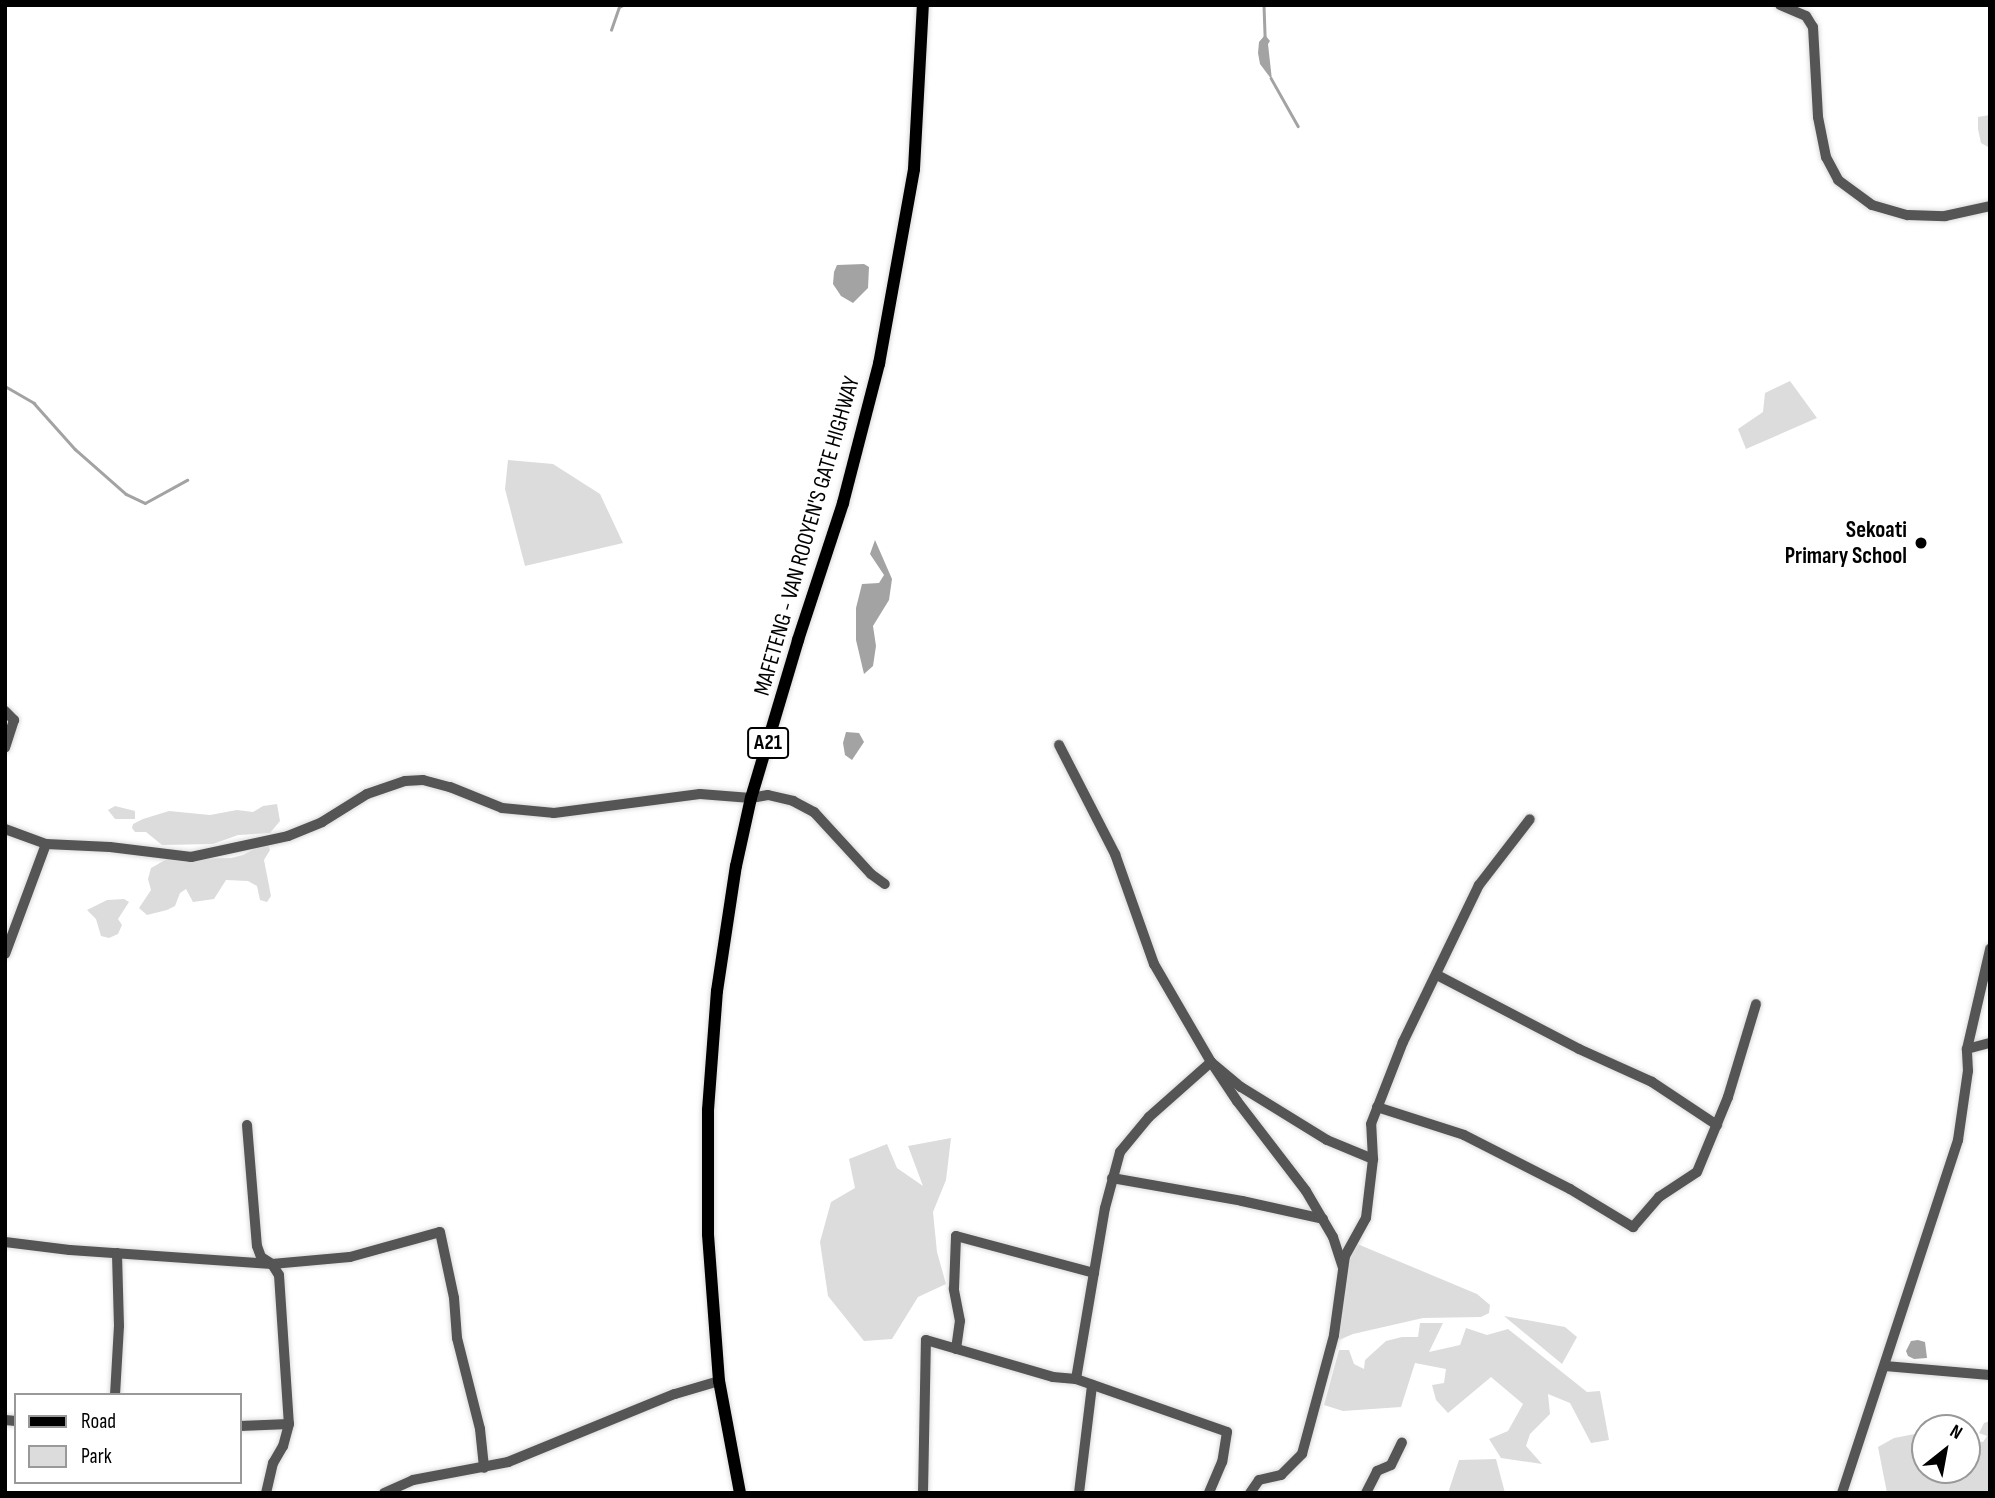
<!DOCTYPE html>
<style>
body{margin:0}
#map{position:relative;width:1995px;height:1498px;overflow:hidden;background:#fff;font-family:"Sofia Sans Condensed",sans-serif}
div>[style]{position:absolute}
.green>*{inset:0;background:#dcdcdc}
.water>*{inset:0;background:#a3a3a3}
.stream>*{height:2.5px;margin:-1.25px;padding:0 1.25px;transform-origin:1.25px;border-radius:1.25px;background:#a3a3a3}
.roads{filter:drop-shadow(0 0 2px #dbdbdb) drop-shadow(0 0 2px #dbdbdb)}
.minor>*{height:10px;margin:-5px;padding:0 5px;transform-origin:5px;border-radius:5px;background:#555}
.major>*{height:12px;margin:-6px;padding:0 6px;transform-origin:6px;border-radius:6px;background:#000}
.dots>*{width:19px;height:19px;translate:-50% -50%;box-sizing:border-box;border:4px solid #fff;border-radius:50%}
span{translate:-50% -50%;white-space:nowrap;text-align:center;line-height:1.15;-webkit-text-stroke:5px #fff;paint-order:stroke}
.shield-label span{padding:2px 5px;background:#fff;border:2px solid;border-radius:5px;-webkit-text-stroke-width:0}
.shield-label{font-size:21px;color:#000;font-weight:700}
.poi-label{font-size:23px;color:#000;font-weight:700}
.right{translate:-100% -50%;text-align:right}
.street-label{font-size:23px;color:#000}
.frame{position:absolute;inset:0;border:7px solid #000;pointer-events:none}
.legend{position:absolute;left:14px;top:1393px;width:228px;height:91px;box-sizing:border-box;background:#fff;border:2px solid #999;margin:0;padding:9px 12px;list-style:none;font-size:21px;color:#000}
.legend li{display:flex;align-items:center;gap:14px;height:35px}
.legend b{width:35px;border:2px solid #999}
.north{position:absolute;left:1911px;top:1414px;width:70px;height:70px;box-sizing:border-box;background:#fff;border:2px solid #999;border-radius:50%;rotate:31deg;font-size:19px;font-weight:700;line-height:28px;text-align:center;color:#000}
.north::after{content:'';display:block;margin:auto;width:24px;height:32px;background:#000;clip-path:polygon(50% 0,100% 100%,50% 72%,0 100%)}
</style>
<div id="map">
<div class="green">
<div style="clip-path:polygon(1990px 115px,1990px 148px,1981px 143px,1978px 129px,1978px 117px)"></div>
<div style="clip-path:polygon(1790px 381px,1817px 418px,1746px 449px,1738px 429px,1763px 412px,1765px 393px)"></div>
<div style="clip-path:polygon(508px 460px,553px 464px,600px 494px,623px 543px,525px 566px,505px 489px)"></div>
<div style="clip-path:polygon(277px 804px,280px 821px,270px 833px,238px 835px,213px 844px,162px 845px,146px 832px,135px 832px,132px 828px,133px 824px,143px 819px,169px 811px,210px 815px,237px 810px,253px 812px,263px 806px)"></div>
<div style="clip-path:polygon(115px 806px,135px 811px,135px 819px,115px 819px,108px 810px)"></div>
<div style="clip-path:polygon(267px 842px,270px 850px,264px 860px,271px 896px,267px 902px,260px 900px,257px 886px,248px 881px,226px 880px,214px 899px,193px 902px,186px 889px,180px 893px,175px 906px,167px 910px,147px 915px,139px 908px,151px 890px,148px 879px,151px 868px,167px 859px,231px 858px,243px 855px)"></div>
<div style="clip-path:polygon(124px 899px,129px 902px,118px 919px,122px 925px,118px 934px,109px 938px,101px 936px,96px 919px,87px 910px,107px 900px)"></div>
<div style="clip-path:polygon(951px 1138px,946px 1180px,933px 1212px,937px 1252px,946px 1284px,918px 1297px,892px 1339px,864px 1341px,828px 1296px,820px 1242px,831px 1202px,855px 1188px,849px 1159px,887px 1144px,897px 1168px,923px 1186px,908px 1146px)"></div>
<div style="clip-path:polygon(1355px 1243px,1477px 1294px,1490px 1305px,1489px 1313px,1481px 1317px,1423px 1318px,1353px 1334px,1339px 1340px,1346px 1265px)"></div>
<div style="clip-path:polygon(1504px 1316px,1565px 1327px,1577px 1337px,1562px 1364px)"></div>
<div style="clip-path:polygon(1420px 1323px,1443px 1323px,1429px 1352px,1460px 1345px,1466px 1328px,1487px 1335px,1508px 1329px,1587px 1392px,1600px 1391px,1609px 1440px,1591px 1443px,1570px 1403px,1548px 1394px,1550px 1414px,1530px 1434px,1526px 1446px,1542px 1464px,1501px 1458px,1489px 1439px,1508px 1431px,1523px 1404px,1491px 1377px,1448px 1413px,1436px 1400px,1432px 1385px,1444px 1383px,1446px 1369px,1415px 1363px,1401px 1407px,1343px 1411px,1324px 1405px,1339px 1350px,1349px 1350px,1354px 1364px,1364px 1369px,1365px 1360px,1386px 1341px,1402px 1337px,1418px 1337px)"></div>
<div style="clip-path:polygon(1990px 1421px,1990px 1493px,1887px 1493px,1878px 1447px,1894px 1438px,1925px 1432px,1925px 1470px,1967px 1470px,1967px 1439px,1983px 1442px,1987px 1436px,1979px 1433px,1984px 1423px)"></div>
<div style="clip-path:polygon(1496px 1459px,1505px 1493px,1448px 1493px,1459px 1460px)"></div>
</div>
<div class="water">
<div style="clip-path:polygon(1265px 35px,1270px 41px,1268px 44px,1272px 80px,1260px 64px,1258px 53px,1259px 42px)"></div>
<div style="clip-path:polygon(864px 264px,869px 267px,868px 288px,853px 303px,841px 296px,833px 284px,834px 272px,837px 265px)"></div>
<div style="clip-path:polygon(875px 540px,892px 579px,889px 600px,873px 626px,876px 646px,873px 666px,864px 674px,856px 640px,856px 608px,862px 584px,879px 583px,884px 575px,870px 554px)"></div>
<div style="clip-path:polygon(846px 732px,859px 733px,864px 742px,852px 760px,845px 755px,843px 743px)"></div>
<div style="clip-path:polygon(1918px 1340px,1925px 1342px,1927px 1358px,1914px 1359px,1908px 1356px,1906px 1351px,1911px 1341px)"></div>
</div>
<div class="stream">
<div style="left:1264px;top:5px;width:32px;rotate:88deg"></div>
<div style="left:611px;top:30px;width:24px;rotate:-71deg"></div>
<div style="left:619px;top:7px;width:4px;rotate:-27deg"></div>
<div style="left:1271px;top:78px;width:55px;rotate:60.6deg"></div>
<div style="left:5px;top:386px;width:34px;rotate:30deg"></div>
<div style="left:34px;top:403px;width:62px;rotate:48.3deg"></div>
<div style="left:75px;top:449px;width:68px;rotate:41.4deg"></div>
<div style="left:126px;top:494px;width:21px;rotate:25deg"></div>
<div style="left:145px;top:503px;width:48px;rotate:-28.7deg"></div>
</div>
<div class="roads">
<div class="minor">
<div style="left:1780px;top:5px;width:28px;rotate:23deg"></div>
<div style="left:1806px;top:16px;width:13px;rotate:58deg"></div>
<div style="left:1813px;top:27px;width:90px;rotate:86.8deg"></div>
<div style="left:1818px;top:117px;width:41px;rotate:78.7deg"></div>
<div style="left:1826px;top:157px;width:26px;rotate:62deg"></div>
<div style="left:1838px;top:180px;width:42px;rotate:36.3deg"></div>
<div style="left:1872px;top:205px;width:37px;rotate:16deg"></div>
<div style="left:1908px;top:215px;width:37px;rotate:2deg"></div>
<div style="left:1945px;top:216px;width:46px;rotate:-12.5deg"></div>
<div style="left:5px;top:711px;width:13px;rotate:45deg"></div>
<div style="left:14px;top:720px;width:29px;rotate:108deg"></div>
<div style="left:1059px;top:745px;width:123px;rotate:62.8deg"></div>
<div style="left:1115px;top:854px;width:117px;rotate:70.5deg"></div>
<div style="left:1154px;top:964px;width:113px;rotate:59.8deg"></div>
<div style="left:1211px;top:1062px;width:39px;rotate:40deg"></div>
<div style="left:1241px;top:1087px;width:101px;rotate:31.6deg"></div>
<div style="left:1327px;top:1140px;width:50px;rotate:22.4deg"></div>
<div style="left:5px;top:829px;width:44px;rotate:20.1deg"></div>
<div style="left:46px;top:844px;width:117px;rotate:110.4deg"></div>
<div style="left:46px;top:844px;width:64px;rotate:2.7deg"></div>
<div style="left:110px;top:847px;width:82px;rotate:7deg"></div>
<div style="left:191px;top:857px;width:99px;rotate:-12.2deg"></div>
<div style="left:288px;top:836px;width:37px;rotate:-22deg"></div>
<div style="left:322px;top:822px;width:53px;rotate:-31.9deg"></div>
<div style="left:367px;top:794px;width:40px;rotate:-18.9deg"></div>
<div style="left:405px;top:781px;width:18px;rotate:-3deg"></div>
<div style="left:423px;top:780px;width:28px;rotate:15deg"></div>
<div style="left:450px;top:787px;width:56px;rotate:22deg"></div>
<div style="left:502px;top:808px;width:52px;rotate:5.5deg"></div>
<div style="left:554px;top:813px;width:147px;rotate:-7.4deg"></div>
<div style="left:700px;top:794px;width:51px;rotate:4.5deg"></div>
<div style="left:751px;top:798px;width:17px;rotate:-10deg"></div>
<div style="left:768px;top:795px;width:26px;rotate:13deg"></div>
<div style="left:793px;top:801px;width:24px;rotate:28deg"></div>
<div style="left:814px;top:812px;width:84px;rotate:47.4deg"></div>
<div style="left:871px;top:874px;width:17px;rotate:36deg"></div>
<div style="left:1437px;top:975px;width:160px;rotate:27.5deg"></div>
<div style="left:1579px;top:1049px;width:80px;rotate:24.3deg"></div>
<div style="left:1652px;top:1082px;width:78px;rotate:33.5deg"></div>
<div style="left:1967px;top:1049px;width:24px;rotate:-15deg"></div>
<div style="left:1377px;top:1107px;width:91px;rotate:17.8deg"></div>
<div style="left:1464px;top:1135px;width:119px;rotate:27deg"></div>
<div style="left:1570px;top:1189px;width:74px;rotate:31.1deg"></div>
<div style="left:1633px;top:1227px;width:40px;rotate:-49deg"></div>
<div style="left:1659px;top:1197px;width:45px;rotate:-33.3deg"></div>
<div style="left:1697px;top:1172px;width:81px;rotate:-67.5deg"></div>
<div style="left:1728px;top:1097px;width:97px;rotate:-73.2deg"></div>
<div style="left:247px;top:1125px;width:121px;rotate:85.3deg"></div>
<div style="left:257px;top:1246px;width:12px;rotate:70deg"></div>
<div style="left:261px;top:1257px;width:13px;rotate:32deg"></div>
<div style="left:272px;top:1264px;width:13px;rotate:58deg"></div>
<div style="left:279px;top:1275px;width:149px;rotate:86.2deg"></div>
<div style="left:289px;top:1424px;width:23px;rotate:105deg"></div>
<div style="left:283px;top:1446px;width:20px;rotate:120deg"></div>
<div style="left:273px;top:1463px;width:31px;rotate:103deg"></div>
<div style="left:1112px;top:1178px;width:132px;rotate:10deg"></div>
<div style="left:1242px;top:1201px;width:83px;rotate:12.5deg"></div>
<div style="left:5px;top:1242px;width:65px;rotate:7deg"></div>
<div style="left:70px;top:1250px;width:202px;rotate:4deg"></div>
<div style="left:272px;top:1264px;width:78px;rotate:-5.1deg"></div>
<div style="left:350px;top:1257px;width:93px;rotate:-15.5deg"></div>
<div style="left:440px;top:1232px;width:67px;rotate:78deg"></div>
<div style="left:454px;top:1298px;width:40px;rotate:85.7deg"></div>
<div style="left:457px;top:1338px;width:94px;rotate:75.8deg"></div>
<div style="left:480px;top:1429px;width:39px;rotate:84deg"></div>
<div style="left:956px;top:1349px;width:28px;rotate:-82deg"></div>
<div style="left:960px;top:1321px;width:33px;rotate:-101deg"></div>
<div style="left:954px;top:1289px;width:53px;rotate:-87.8deg"></div>
<div style="left:956px;top:1236px;width:143px;rotate:15deg"></div>
<div style="left:1885px;top:1366px;width:105px;rotate:4.9deg"></div>
<div style="left:1076px;top:1379px;width:173px;rotate:-80.4deg"></div>
<div style="left:1105px;top:1208px;width:58px;rotate:-75deg"></div>
<div style="left:1120px;top:1152px;width:45px;rotate:-50.4deg"></div>
<div style="left:1149px;top:1117px;width:83px;rotate:-41.6deg"></div>
<div style="left:1211px;top:1062px;width:47px;rotate:56.3deg"></div>
<div style="left:1237px;top:1101px;width:113px;rotate:52.5deg"></div>
<div style="left:1306px;top:1191px;width:53px;rotate:59.6deg"></div>
<div style="left:1333px;top:1237px;width:32px;rotate:72deg"></div>
<div style="left:115px;top:1395px;width:69px;rotate:-86.7deg"></div>
<div style="left:119px;top:1326px;width:73px;rotate:-91.6deg"></div>
<div style="left:5px;top:1420px;width:11px;rotate:5deg"></div>
<div style="left:240px;top:1426px;width:49px;rotate:-2.3deg"></div>
<div style="left:384px;top:1493px;width:32px;rotate:-24deg"></div>
<div style="left:413px;top:1480px;width:97px;rotate:-10.7deg"></div>
<div style="left:508px;top:1462px;width:180px;rotate:-22.2deg"></div>
<div style="left:675px;top:1394px;width:46px;rotate:-16.5deg"></div>
<div style="left:923px;top:1493px;width:153px;rotate:-88.9deg"></div>
<div style="left:926px;top:1340px;width:132px;rotate:16.2deg"></div>
<div style="left:1053px;top:1377px;width:23px;rotate:5deg"></div>
<div style="left:1076px;top:1379px;width:160px;rotate:19.3deg"></div>
<div style="left:1227px;top:1432px;width:30px;rotate:99deg"></div>
<div style="left:1222px;top:1462px;width:34px;rotate:113deg"></div>
<div style="left:1079px;top:1493px;width:109px;rotate:-83.1deg"></div>
<div style="left:1250px;top:1493px;width:16px;rotate:-55deg"></div>
<div style="left:1259px;top:1480px;width:23px;rotate:-13deg"></div>
<div style="left:1281px;top:1475px;width:30px;rotate:-45deg"></div>
<div style="left:1302px;top:1454px;width:123px;rotate:-74.9deg"></div>
<div style="left:1334px;top:1335px;width:80px;rotate:-82.1deg"></div>
<div style="left:1345px;top:1256px;width:43px;rotate:-61.1deg"></div>
<div style="left:1366px;top:1218px;width:59px;rotate:-83.2deg"></div>
<div style="left:1373px;top:1159px;width:35px;rotate:-93deg"></div>
<div style="left:1371px;top:1124px;width:88px;rotate:-68.7deg"></div>
<div style="left:1403px;top:1042px;width:174px;rotate:-64.2deg"></div>
<div style="left:1479px;top:885px;width:83px;rotate:-52.3deg"></div>
<div style="left:1366px;top:1493px;width:25px;rotate:-63deg"></div>
<div style="left:1377px;top:1471px;width:15px;rotate:-23deg"></div>
<div style="left:1391px;top:1465px;width:25px;rotate:-64deg"></div>
<div style="left:1842px;top:1493px;width:372px;rotate:-71.8deg"></div>
<div style="left:1958px;top:1140px;width:70px;rotate:-81.8deg"></div>
<div style="left:1968px;top:1071px;width:22px;rotate:-93deg"></div>
<div style="left:1967px;top:1049px;width:103px;rotate:-77deg"></div>
</div>
<div class="major">
<div style="left:740px;top:1493px;width:114px;rotate:-100.6deg"></div>
<div style="left:719px;top:1381px;width:147px;rotate:-94.3deg"></div>
<div style="left:708px;top:1234px;width:124px;rotate:-90deg"></div>
<div style="left:708px;top:1110px;width:119px;rotate:-85.7deg"></div>
<div style="left:717px;top:991px;width:126px;rotate:-81.4deg"></div>
<div style="left:736px;top:866px;width:70px;rotate:-77.6deg"></div>
<div style="left:751px;top:798px;width:165px;rotate:-73.4deg"></div>
<div style="left:798px;top:640px;width:144px;rotate:-71.8deg"></div>
<div style="left:843px;top:503px;width:144px;rotate:-75.5deg"></div>
<div style="left:879px;top:364px;width:198px;rotate:-79.8deg"></div>
<div style="left:914px;top:169px;width:164px;rotate:-86.9deg"></div>
</div>
</div>
<div class="dots">
<div style="left:1921px;top:543px;background:#000"></div>
</div>
<div class="shield-label">
<span style="left:768px;top:743px">A21</span>
</div>
<div class="poi-label">
<span class="right" style="left:1907px;top:543px">Sekoati<br>Primary School</span>
</div>
<div class="street-label">
<span style="left:807px;top:536px;rotate:-74deg">MAFETENG - VAN ROOYEN'S GATE HIGHWAY</span>
</div>
<div class="frame"></div>
<ul class="legend">
<li><b style="height:9px;background:#000"></b>Road</li>
<li><b style="height:19px;background:#dcdcdc"></b>Park</li>
</ul>
<div class="north">N</div>
</div>
